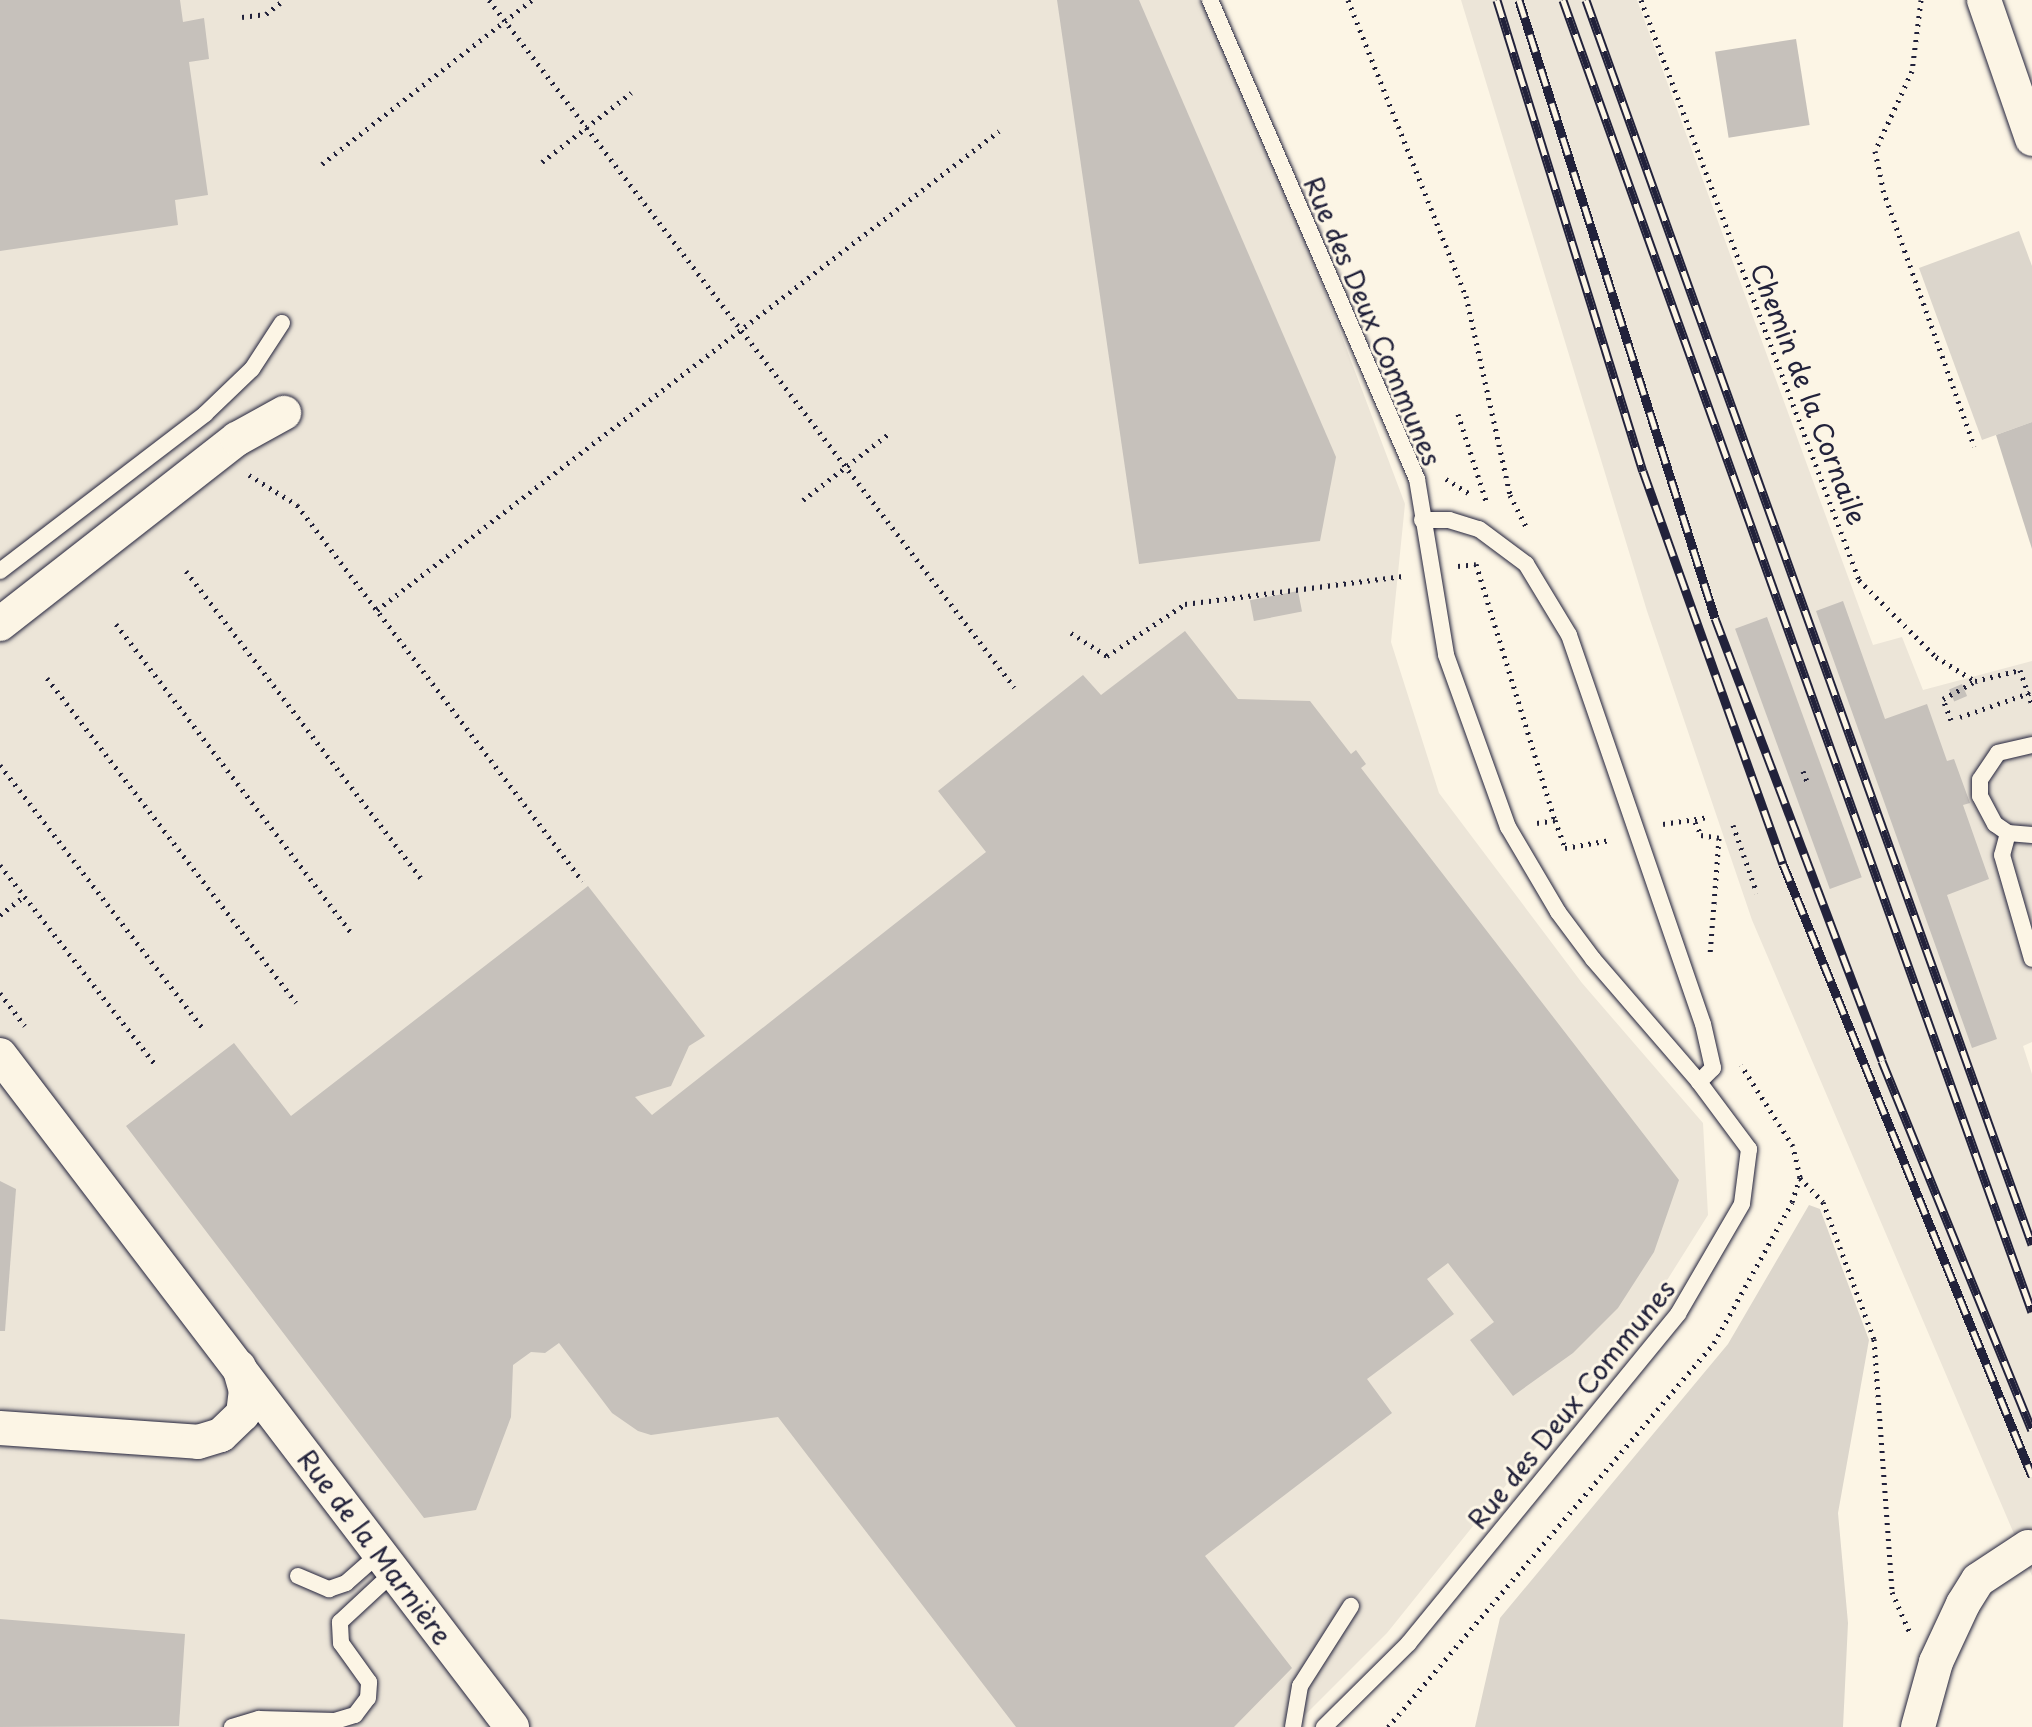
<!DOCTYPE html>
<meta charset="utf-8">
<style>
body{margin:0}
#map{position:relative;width:2032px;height:1727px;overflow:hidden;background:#fcf5e5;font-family:"Playpen Sans",sans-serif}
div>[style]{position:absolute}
.built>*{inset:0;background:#ece5d8}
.green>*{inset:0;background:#dcd6cc}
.building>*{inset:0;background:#c6c1bb;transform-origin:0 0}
.path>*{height:5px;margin-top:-2.5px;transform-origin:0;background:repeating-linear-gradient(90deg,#22223b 0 2px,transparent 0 8px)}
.roads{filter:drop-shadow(0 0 2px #22223b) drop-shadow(0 0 2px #22223b)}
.lane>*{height:16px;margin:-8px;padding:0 8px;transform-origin:8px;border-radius:8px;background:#fcf5e5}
.street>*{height:34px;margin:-17px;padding:0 17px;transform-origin:17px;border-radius:17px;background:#fcf5e5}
.rail>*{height:9px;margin-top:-4.5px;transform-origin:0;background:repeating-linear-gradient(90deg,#fcf5e5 0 18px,#22223b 0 36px);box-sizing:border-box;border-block:2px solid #22223b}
span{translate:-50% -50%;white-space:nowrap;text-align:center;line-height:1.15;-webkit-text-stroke:6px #fcf5e5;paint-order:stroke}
.street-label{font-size:26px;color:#22223b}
</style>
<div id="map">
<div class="built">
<div style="clip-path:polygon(0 0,1207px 0,1249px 90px,1405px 504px,1391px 642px,1439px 793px,1582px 983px,1703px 1123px,1708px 1215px,1654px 1301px,1387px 1633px,1293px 1727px,0 1727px)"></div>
<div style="clip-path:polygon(1461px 0,1637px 0,1873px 645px,1902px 637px,1923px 690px,2032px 661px,2032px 1042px,2023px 1046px,2032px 1074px,2032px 1576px,1752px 920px,1647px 611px)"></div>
</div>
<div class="green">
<div style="clip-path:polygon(2019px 231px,2032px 266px,2032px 422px,1982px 440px,1919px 268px)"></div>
<div style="clip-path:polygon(1809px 1205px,1820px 1209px,1869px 1340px,1838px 1513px,1848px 1623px,1843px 1727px,1475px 1727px,1500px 1618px,1728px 1344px)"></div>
</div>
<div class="building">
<div style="clip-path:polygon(0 0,180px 0,183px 22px,204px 18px,209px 59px,189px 62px,208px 195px,175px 200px,178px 225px,0 251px)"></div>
<div style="clip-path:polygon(1057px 0,1139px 0,1336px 457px,1320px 541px,1139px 564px)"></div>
<div style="left:1796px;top:39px;width:87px;height:82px;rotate:81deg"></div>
<div style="clip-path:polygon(2032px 422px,2032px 549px,1996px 435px)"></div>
<div style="left:1298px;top:591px;width:21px;height:49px;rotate:79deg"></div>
<div style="clip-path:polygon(1843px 601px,1885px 719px,1927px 704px,1947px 761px,1954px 759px,1970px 803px,1963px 805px,1989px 879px,1947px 895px,1997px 1039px,1972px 1048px,1816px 611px)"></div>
<div style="left:1767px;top:617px;width:277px;height:34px;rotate:70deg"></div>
<div style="clip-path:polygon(1185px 631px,1238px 699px,1310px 701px,1351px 754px,1356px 750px,1366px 764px,1361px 768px,1679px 1180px,1654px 1252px,1618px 1308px,1573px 1353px,1513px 1396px,1470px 1340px,1494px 1322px,1448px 1263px,1427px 1279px,1454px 1314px,1367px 1379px,1392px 1413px,1205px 1556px,1292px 1668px,1234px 1727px,1016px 1727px,778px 1417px,651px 1435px,638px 1431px,612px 1413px,559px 1343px,545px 1353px,531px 1352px,513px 1365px,511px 1417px,476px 1510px,424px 1518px,126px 1126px,234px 1043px,291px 1116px,588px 886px,705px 1036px,689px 1046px,671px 1086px,635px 1097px,652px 1115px,986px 852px,938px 791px,1083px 675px,1101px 695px)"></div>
<div style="left:1962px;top:684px;width:13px;height:14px;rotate:67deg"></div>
<div style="clip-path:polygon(0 1181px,16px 1189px,5px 1331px,0 1331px)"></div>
<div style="clip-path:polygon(0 1619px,185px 1634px,179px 1726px,0 1727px)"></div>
</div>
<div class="path">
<div style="left:489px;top:0;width:865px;rotate:52.61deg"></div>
<div style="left:1348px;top:0;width:319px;rotate:68.3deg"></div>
<div style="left:1466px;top:296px;width:204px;rotate:77.5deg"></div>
<div style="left:1510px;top:495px;width:39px;rotate:63deg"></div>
<div style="left:1641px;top:0;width:620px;rotate:69.4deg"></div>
<div style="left:1859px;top:580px;width:109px;rotate:45deg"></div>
<div style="left:1936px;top:657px;width:46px;rotate:31.6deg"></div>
<div style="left:1975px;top:681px;width:46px;rotate:-13.7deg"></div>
<div style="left:2020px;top:670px;width:36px;rotate:71deg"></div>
<div style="left:1921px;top:0;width:72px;rotate:97.2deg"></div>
<div style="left:1912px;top:71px;width:88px;rotate:114.8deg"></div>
<div style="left:1875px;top:151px;width:40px;rotate:78deg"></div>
<div style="left:1883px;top:190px;width:272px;rotate:70.4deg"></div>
<div style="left:242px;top:17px;width:24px;rotate:-7deg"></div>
<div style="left:266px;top:14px;width:23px;rotate:-38deg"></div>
<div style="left:542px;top:162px;width:113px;rotate:-37.8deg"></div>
<div style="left:322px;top:164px;width:266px;rotate:-38deg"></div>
<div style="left:1458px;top:414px;width:95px;rotate:72.1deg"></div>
<div style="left:249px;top:475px;width:57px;rotate:32deg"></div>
<div style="left:297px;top:505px;width:472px;rotate:52.8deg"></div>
<div style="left:1446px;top:479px;width:31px;rotate:32deg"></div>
<div style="left:803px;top:500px;width:111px;rotate:-37.7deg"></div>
<div style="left:1458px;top:566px;width:18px;rotate:-6deg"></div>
<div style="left:1476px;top:564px;width:268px;rotate:72.9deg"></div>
<div style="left:186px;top:571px;width:390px;rotate:52.6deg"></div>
<div style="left:377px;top:610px;width:785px;rotate:-37.6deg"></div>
<div style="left:116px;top:624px;width:391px;rotate:52.7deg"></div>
<div style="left:1071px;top:633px;width:43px;rotate:32.6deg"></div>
<div style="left:1107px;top:656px;width:94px;rotate:-33.7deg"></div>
<div style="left:1185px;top:604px;width:222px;rotate:-7.3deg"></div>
<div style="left:47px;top:678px;width:409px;rotate:52.5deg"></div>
<div style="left:1960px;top:717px;width:76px;rotate:-19.1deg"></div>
<div style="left:1951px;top:720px;width:22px;rotate:-111deg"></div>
<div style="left:1943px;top:699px;width:37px;rotate:-29deg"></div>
<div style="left:0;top:765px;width:331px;rotate:52.4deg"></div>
<div style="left:1803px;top:771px;width:14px;rotate:69deg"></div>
<div style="left:1695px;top:822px;width:14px;rotate:65deg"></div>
<div style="left:1701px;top:835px;width:18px;rotate:9deg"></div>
<div style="left:1719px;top:838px;width:116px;rotate:94.4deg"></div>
<div style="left:1537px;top:823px;width:18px;rotate:-9deg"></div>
<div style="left:1555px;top:820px;width:30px;rotate:70deg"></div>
<div style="left:1565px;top:848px;width:46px;rotate:-10.1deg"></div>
<div style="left:1663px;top:824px;width:47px;rotate:-8.7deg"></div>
<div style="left:1733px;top:825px;width:72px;rotate:70.6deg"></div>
<div style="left:0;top:865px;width:252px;rotate:52.1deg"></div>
<div style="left:0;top:915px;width:31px;rotate:-38deg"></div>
<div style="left:0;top:993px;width:41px;rotate:52.9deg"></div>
<div style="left:1800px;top:1178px;width:33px;rotate:46deg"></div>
<div style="left:1823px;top:1202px;width:146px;rotate:69.6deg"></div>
<div style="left:1874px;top:1339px;width:254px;rotate:85.9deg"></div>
<div style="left:1892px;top:1592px;width:45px;rotate:66.3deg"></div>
<div style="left:1388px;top:1727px;width:504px;rotate:-49.67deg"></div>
<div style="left:1714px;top:1343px;width:161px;rotate:-61deg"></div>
<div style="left:1792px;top:1202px;width:26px;rotate:-72deg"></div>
<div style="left:1800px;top:1177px;width:32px;rotate:-103deg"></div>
<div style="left:1793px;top:1146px;width:96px;rotate:-122.7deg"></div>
</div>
<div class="roads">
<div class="lane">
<div style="left:1210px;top:0;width:522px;rotate:66.63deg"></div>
<div style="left:1417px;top:479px;width:178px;rotate:80.6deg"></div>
<div style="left:1446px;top:655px;width:183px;rotate:70.2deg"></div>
<div style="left:1508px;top:827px;width:99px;rotate:59.5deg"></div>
<div style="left:1558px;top:912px;width:59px;rotate:53.3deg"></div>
<div style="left:1593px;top:959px;width:162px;rotate:49.2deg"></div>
<div style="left:1699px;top:1082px;width:84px;rotate:53.3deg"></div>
<div style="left:1749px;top:1149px;width:55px;rotate:97.3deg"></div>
<div style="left:1742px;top:1204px;width:127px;rotate:120.2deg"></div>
<div style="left:1678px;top:1314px;width:425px;rotate:129.3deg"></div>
<div style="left:1409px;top:1643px;width:120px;rotate:135.3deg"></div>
<div style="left:1422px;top:520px;width:27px"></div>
<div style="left:1449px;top:520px;width:31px;rotate:17deg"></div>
<div style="left:1479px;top:529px;width:59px;rotate:36.7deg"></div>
<div style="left:1526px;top:564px;width:83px;rotate:58.8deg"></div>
<div style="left:1569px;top:635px;width:411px;rotate:71deg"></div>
<div style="left:1703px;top:1024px;width:45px;rotate:77.2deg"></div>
<div style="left:1713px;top:1068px;width:20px;rotate:135deg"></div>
<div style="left:0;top:571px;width:258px;rotate:-37.4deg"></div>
<div style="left:205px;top:414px;width:65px;rotate:-43.8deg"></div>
<div style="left:252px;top:369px;width:55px;rotate:-56.9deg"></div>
<div style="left:2032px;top:745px;width:35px;rotate:167deg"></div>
<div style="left:1998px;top:753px;width:32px;rotate:124deg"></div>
<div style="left:1980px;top:780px;width:16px;rotate:90deg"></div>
<div style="left:1980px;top:796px;width:32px;rotate:62deg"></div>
<div style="left:1995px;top:824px;width:16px;rotate:35deg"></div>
<div style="left:2008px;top:833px;width:24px;rotate:5deg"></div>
<div style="left:2008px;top:833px;width:23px;rotate:105deg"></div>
<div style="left:2002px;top:855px;width:108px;rotate:73.9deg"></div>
<div style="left:298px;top:1576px;width:34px;rotate:23deg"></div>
<div style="left:329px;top:1589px;width:18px;rotate:-19deg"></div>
<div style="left:346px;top:1583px;width:45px;rotate:-41.4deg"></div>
<div style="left:232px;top:1727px;width:28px;rotate:-17deg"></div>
<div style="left:259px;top:1719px;width:76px;rotate:1.5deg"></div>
<div style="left:335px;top:1721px;width:21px;rotate:-17deg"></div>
<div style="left:355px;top:1715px;width:21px;rotate:-53deg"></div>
<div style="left:368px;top:1698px;width:16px;rotate:-86deg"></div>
<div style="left:369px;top:1682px;width:48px;rotate:-125.7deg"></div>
<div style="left:341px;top:1643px;width:21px;rotate:-93deg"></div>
<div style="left:340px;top:1622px;width:74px;rotate:-42.8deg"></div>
<div style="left:1293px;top:1727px;width:42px;rotate:-80.3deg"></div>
<div style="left:1300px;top:1686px;width:95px;rotate:-57.5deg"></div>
</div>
<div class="street">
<div style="left:1984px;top:0;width:147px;rotate:70.9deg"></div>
<div style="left:0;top:624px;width:301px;rotate:-38deg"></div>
<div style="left:237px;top:439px;width:54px;rotate:-29deg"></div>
<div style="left:0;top:1055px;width:845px;rotate:52.7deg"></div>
<div style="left:0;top:1428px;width:198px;rotate:4deg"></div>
<div style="left:198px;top:1442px;width:24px;rotate:-17deg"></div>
<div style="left:221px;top:1435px;width:30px;rotate:-44deg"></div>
<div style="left:243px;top:1414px;width:23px;rotate:-83deg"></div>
<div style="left:246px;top:1391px;width:25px;rotate:-106deg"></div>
<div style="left:1918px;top:1727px;width:67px;rotate:-74.5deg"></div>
<div style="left:1936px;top:1662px;width:64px;rotate:-65deg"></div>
<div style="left:1963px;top:1604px;width:28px;rotate:-58deg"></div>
<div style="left:1978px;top:1580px;width:60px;rotate:-33.4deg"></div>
</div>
</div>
<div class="rail">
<div style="left:1497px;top:0;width:493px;rotate:72.8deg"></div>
<div style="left:1643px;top:471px;width:417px;rotate:70.4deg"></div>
<div style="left:1783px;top:864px;width:661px;rotate:67.86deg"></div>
<div style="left:1519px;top:0;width:648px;rotate:72.4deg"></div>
<div style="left:1715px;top:618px;width:473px;rotate:69.3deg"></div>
<div style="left:1882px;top:1061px;width:398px;rotate:67.9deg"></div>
<div style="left:1563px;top:0;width:1393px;rotate:70.33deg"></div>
<div style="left:1586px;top:0;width:1322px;rotate:70.28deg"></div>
</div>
<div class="street-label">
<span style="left:1373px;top:321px;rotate:67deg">Rue des Deux Communes</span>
<span style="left:1809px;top:394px;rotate:69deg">Chemin de la Cornaile</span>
<span style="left:1571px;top:1404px;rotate:-51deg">Rue des Deux Communes</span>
<span style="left:375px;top:1547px;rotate:53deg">Rue de la Marnière</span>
</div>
</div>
